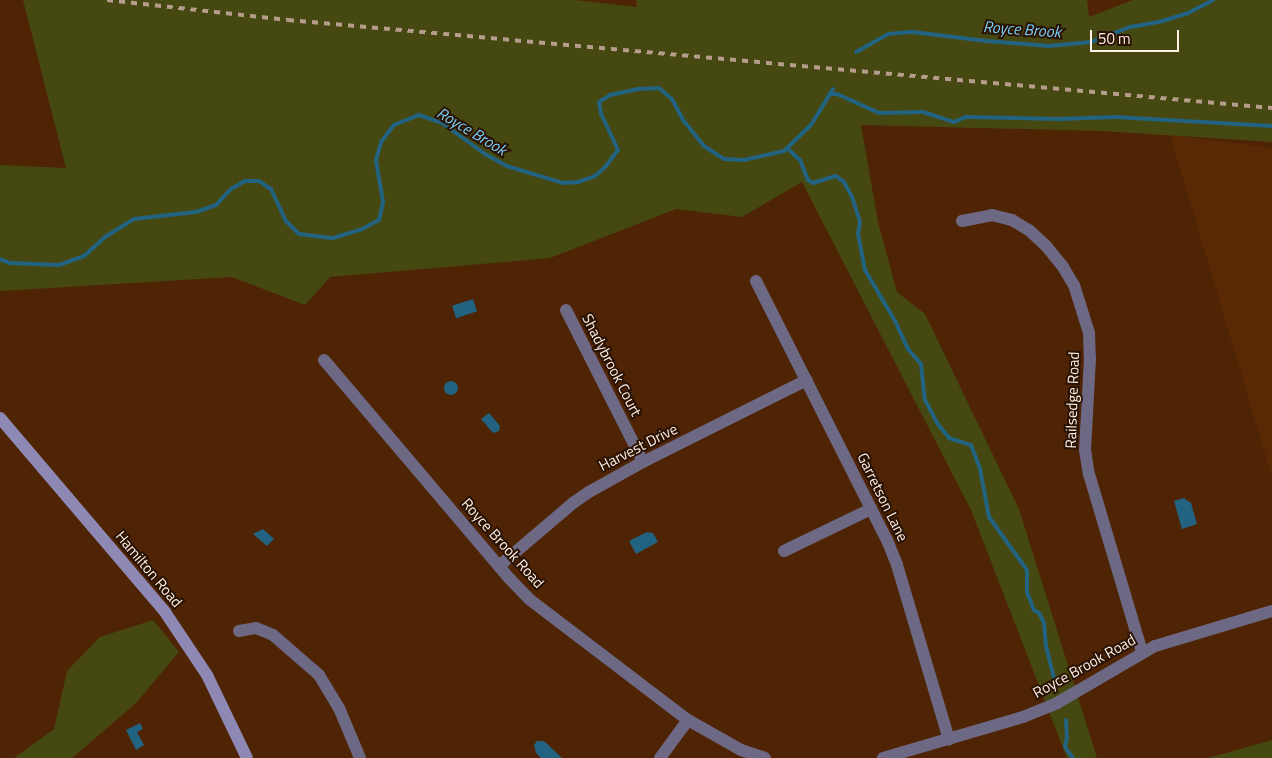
<!DOCTYPE html>
<style>
body{margin:0}
#map{position:relative;width:1272px;height:758px;overflow:hidden;background:#4f2405;font-family:"Titillium Web",sans-serif}
div>[style]{position:absolute}
.built>*{inset:0;background:#592804}
.green>*{inset:0;background:#464811}
.water>*{inset:0;background:#216380;transform-origin:0 0}
.round{border-radius:50%}
.stream>*{height:4px;margin:-2px;padding:0 2px;transform-origin:2px;border-radius:2px;background:#216380}
.street>*{height:12px;margin:-6px;padding:0 6px;transform-origin:6px;border-radius:6px;background:#6d6985}
.secondary>*{height:12px;margin:-6px;padding:0 6px;transform-origin:6px;border-radius:6px;background:#8e88b4}
.rail>*{height:4px;margin-top:-2px;transform-origin:0;background:repeating-linear-gradient(90deg,#b69c8b 0 6px,transparent 0 12px)}
span{translate:-50% -50%;white-space:nowrap;text-align:center;line-height:1.15;-webkit-text-stroke:4px #2a1203;paint-order:stroke}
.street-label{font-size:15px;color:#feefe7}
.water-label{font-size:16px;color:#78cffa;font-style:italic}
.scale{position:absolute;left:1090px;top:30px;width:89px;height:22px;box-sizing:border-box;border:2px solid #feefe7;border-top:0;padding-left:6px;font-size:15px;line-height:18px;white-space:nowrap;color:#feefe7;-webkit-text-stroke:4px #2a1203;paint-order:stroke}
</style>
<div id="map">
<div class="built">
<div style="clip-path:polygon(1170px 135px,1272px 148px,1272px 477px)"></div>
</div>
<div class="green">
<div style="clip-path:polygon(23px 0,575px 0,637px 7px,636px 0,1087px 0,1089px 17px,1133px 0,1272px 0,1272px 142px,1102px 131px,861px 125px,878px 222px,897px 292px,925px 314px,1019px 509px,1097px 758px,1067px 758px,971px 510px,802px 182px,742px 217px,676px 209px,550px 258px,330px 277px,305px 305px,232px 277px,0 291px,0 165px,66px 168px)"></div>
<div style="clip-path:polygon(153px 620px,179px 652px,136px 703px,72px 758px,14px 758px,54px 729px,67px 671px,100px 637px)"></div>
<div style="clip-path:polygon(1272px 740px,1272px 758px,1208px 758px)"></div>
</div>
<div class="water">
<div style="left:473px;top:299px;width:13px;height:22px;rotate:72deg"></div>
<div class="round" style="left:444px;top:381px;width:14px;height:14px"></div>
<div style="clip-path:polygon(489px 413px,500px 426px,499px 431px,493px 433px,481px 419px)"></div>
<div style="clip-path:polygon(1184px 498px,1191px 503px,1197px 524px,1182px 529px,1174px 501px)"></div>
<div style="clip-path:polygon(263px 529px,274px 539px,267px 546px,253px 534px)"></div>
<div style="clip-path:polygon(647px 532px,653px 533px,658px 542px,636px 554px,629px 541px)"></div>
<div style="clip-path:polygon(140px 723px,143px 729px,137px 732px,144px 745px,136px 750px,126px 730px)"></div>
<div style="clip-path:polygon(537px 741px,544px 741px,562px 758px,541px 758px,536px 753px,534px 745px)"></div>
</div>
<div class="stream">
<div style="left:856px;top:52px;width:37px;rotate:-29deg"></div>
<div style="left:888px;top:34px;width:25px;rotate:-5deg"></div>
<div style="left:913px;top:32px;width:74px;rotate:7deg"></div>
<div style="left:986px;top:41px;width:63px;rotate:4.5deg"></div>
<div style="left:1049px;top:46px;width:42px;rotate:-5.4deg"></div>
<div style="left:1091px;top:42px;width:42px;rotate:-21deg"></div>
<div style="left:1130px;top:27px;width:29px;rotate:-10deg"></div>
<div style="left:1159px;top:22px;width:30px;rotate:-17deg"></div>
<div style="left:1188px;top:13px;width:28px;rotate:-27deg"></div>
<div style="left:830px;top:94px;width:7px"></div>
<div style="left:837px;top:94px;width:46px;rotate:24.3deg"></div>
<div style="left:879px;top:113px;width:44px;rotate:-1.3deg"></div>
<div style="left:923px;top:112px;width:33px;rotate:18deg"></div>
<div style="left:954px;top:122px;width:13px;rotate:-23deg"></div>
<div style="left:966px;top:117px;width:93px;rotate:1.2deg"></div>
<div style="left:1059px;top:119px;width:56px;rotate:-2deg"></div>
<div style="left:1115px;top:117px;width:157px;rotate:3.3deg"></div>
<div style="left:787px;top:148px;width:18px;rotate:43deg"></div>
<div style="left:800px;top:160px;width:22px;rotate:68deg"></div>
<div style="left:808px;top:180px;width:6px;rotate:31deg"></div>
<div style="left:813px;top:183px;width:24px;rotate:-17deg"></div>
<div style="left:836px;top:176px;width:10px;rotate:37deg"></div>
<div style="left:844px;top:182px;width:17px;rotate:62deg"></div>
<div style="left:852px;top:197px;width:26px;rotate:72deg"></div>
<div style="left:860px;top:222px;width:12px;rotate:99deg"></div>
<div style="left:858px;top:234px;width:37px;rotate:79deg"></div>
<div style="left:865px;top:270px;width:59px;rotate:59.5deg"></div>
<div style="left:895px;top:321px;width:31px;rotate:65deg"></div>
<div style="left:908px;top:349px;width:20px;rotate:49deg"></div>
<div style="left:921px;top:364px;width:36px;rotate:84deg"></div>
<div style="left:925px;top:400px;width:26px;rotate:62deg"></div>
<div style="left:937px;top:423px;width:19px;rotate:51deg"></div>
<div style="left:949px;top:438px;width:23px;rotate:18deg"></div>
<div style="left:971px;top:445px;width:26px;rotate:69deg"></div>
<div style="left:980px;top:469px;width:49px;rotate:79.4deg"></div>
<div style="left:989px;top:517px;width:65px;rotate:54.4deg"></div>
<div style="left:1027px;top:570px;width:22px;rotate:90deg"></div>
<div style="left:1027px;top:592px;width:19px;rotate:69deg"></div>
<div style="left:1034px;top:610px;width:6px;rotate:31deg"></div>
<div style="left:1039px;top:613px;width:11px;rotate:63deg"></div>
<div style="left:1044px;top:623px;width:23px;rotate:85deg"></div>
<div style="left:1046px;top:646px;width:38px;rotate:76deg"></div>
<div style="left:0;top:259px;width:11px;rotate:22deg"></div>
<div style="left:10px;top:263px;width:49px;rotate:2.3deg"></div>
<div style="left:59px;top:265px;width:27px;rotate:-20deg"></div>
<div style="left:84px;top:256px;width:28px;rotate:-42deg"></div>
<div style="left:105px;top:237px;width:34px;rotate:-32deg"></div>
<div style="left:134px;top:219px;width:62px;rotate:-6.4deg"></div>
<div style="left:196px;top:212px;width:21px;rotate:-19deg"></div>
<div style="left:216px;top:205px;width:22px;rotate:-47deg"></div>
<div style="left:231px;top:189px;width:16px;rotate:-30deg"></div>
<div style="left:245px;top:181px;width:14px"></div>
<div style="left:259px;top:181px;width:14px;rotate:34deg"></div>
<div style="left:271px;top:189px;width:35px;rotate:65deg"></div>
<div style="left:286px;top:221px;width:18px;rotate:45deg"></div>
<div style="left:299px;top:234px;width:34px;rotate:7deg"></div>
<div style="left:333px;top:238px;width:28px;rotate:-17deg"></div>
<div style="left:360px;top:230px;width:21px;rotate:-28deg"></div>
<div style="left:379px;top:220px;width:18px;rotate:-77deg"></div>
<div style="left:383px;top:202px;width:43px;rotate:-99.5deg"></div>
<div style="left:376px;top:160px;width:19px;rotate:-74deg"></div>
<div style="left:381px;top:142px;width:21px;rotate:-53deg"></div>
<div style="left:394px;top:125px;width:27px;rotate:-22deg"></div>
<div style="left:419px;top:115px;width:24px;rotate:19deg"></div>
<div style="left:442px;top:123px;width:53px;rotate:35.8deg"></div>
<div style="left:485px;top:154px;width:25px;rotate:29deg"></div>
<div style="left:507px;top:166px;width:59px;rotate:16.9deg"></div>
<div style="left:563px;top:183px;width:15px;rotate:-4deg"></div>
<div style="left:578px;top:182px;width:18px;rotate:-19deg"></div>
<div style="left:595px;top:176px;width:15px;rotate:-42deg"></div>
<div style="left:606px;top:166px;width:20px;rotate:-53deg"></div>
<div style="left:618px;top:150px;width:40px;rotate:-115deg"></div>
<div style="left:601px;top:114px;width:12px;rotate:-99deg"></div>
<div style="left:599px;top:102px;width:13px;rotate:-32deg"></div>
<div style="left:610px;top:95px;width:29px;rotate:-12deg"></div>
<div style="left:638px;top:89px;width:21px;rotate:-3deg"></div>
<div style="left:659px;top:88px;width:17px;rotate:40deg"></div>
<div style="left:672px;top:99px;width:24px;rotate:62deg"></div>
<div style="left:683px;top:120px;width:33px;rotate:51deg"></div>
<div style="left:704px;top:146px;width:24px;rotate:33deg"></div>
<div style="left:724px;top:159px;width:20px;rotate:3deg"></div>
<div style="left:744px;top:160px;width:41px;rotate:-12.7deg"></div>
<div style="left:784px;top:151px;width:37px;rotate:-44deg"></div>
<div style="left:811px;top:125px;width:42px;rotate:-58.6deg"></div>
<div style="left:1066px;top:720px;width:17px;rotate:87deg"></div>
<div style="left:1067px;top:737px;width:10px;rotate:101deg"></div>
<div style="left:1065px;top:747px;width:14px;rotate:54deg"></div>
</div>
<div class="street">
<div style="left:962px;top:221px;width:31px;rotate:-11deg"></div>
<div style="left:992px;top:215px;width:21px;rotate:14deg"></div>
<div style="left:1012px;top:220px;width:21px;rotate:31deg"></div>
<div style="left:1030px;top:231px;width:23px;rotate:43deg"></div>
<div style="left:1047px;top:247px;width:26px;rotate:51deg"></div>
<div style="left:1063px;top:267px;width:21px;rotate:59deg"></div>
<div style="left:1074px;top:285px;width:50px;rotate:72.6deg"></div>
<div style="left:1089px;top:333px;width:25px;rotate:88deg"></div>
<div style="left:1090px;top:358px;width:92px;rotate:93.1deg"></div>
<div style="left:1085px;top:450px;width:24px;rotate:81deg"></div>
<div style="left:1089px;top:474px;width:186px;rotate:73.4deg"></div>
<div style="left:756px;top:281px;width:290px;rotate:63.2deg"></div>
<div style="left:887px;top:540px;width:27px;rotate:68deg"></div>
<div style="left:897px;top:565px;width:182px;rotate:73.4deg"></div>
<div style="left:566px;top:310px;width:170px;rotate:63.1deg"></div>
<div style="left:324px;top:360px;width:285px;rotate:49.7deg"></div>
<div style="left:508px;top:577px;width:30px;rotate:46deg"></div>
<div style="left:529px;top:599px;width:200px;rotate:37.3deg"></div>
<div style="left:688px;top:720px;width:61px;rotate:29.5deg"></div>
<div style="left:741px;top:750px;width:25px;rotate:18deg"></div>
<div style="left:784px;top:551px;width:97px;rotate:-25.8deg"></div>
<div style="left:499px;top:566px;width:97px;rotate:-40.4deg"></div>
<div style="left:573px;top:503px;width:19px;rotate:-35deg"></div>
<div style="left:589px;top:492px;width:62px;rotate:-29.1deg"></div>
<div style="left:643px;top:462px;width:183px;rotate:-26.6deg"></div>
<div style="left:239px;top:631px;width:17px;rotate:-10deg"></div>
<div style="left:256px;top:628px;width:18px;rotate:22deg"></div>
<div style="left:273px;top:635px;width:61px;rotate:41deg"></div>
<div style="left:319px;top:675px;width:39px;rotate:59deg"></div>
<div style="left:339px;top:708px;width:54px;rotate:67.2deg"></div>
<div style="left:660px;top:758px;width:47px;rotate:-53.6deg"></div>
<div style="left:883px;top:758px;width:146px;rotate:-16.3deg"></div>
<div style="left:1023px;top:717px;width:37px;rotate:-22deg"></div>
<div style="left:1057px;top:703px;width:113px;rotate:-30.2deg"></div>
<div style="left:1155px;top:646px;width:122px;rotate:-16.7deg"></div>
</div>
<div class="secondary">
<div style="left:0;top:418px;width:255px;rotate:49.6deg"></div>
<div style="left:165px;top:612px;width:76px;rotate:56.3deg"></div>
<div style="left:207px;top:675px;width:92px;rotate:64.3deg"></div>
</div>
<div class="rail">
<div style="left:107px;top:0;width:182px;rotate:6.3deg"></div>
<div style="left:288px;top:20px;width:988px;rotate:5.11deg"></div>
</div>
<div class="street-label">
<span style="left:612px;top:365px;rotate:63deg">Shadybrook Court</span>
<span style="left:1072px;top:400px;rotate:-88deg">Railsedge Road</span>
<span style="left:638px;top:447px;rotate:-27deg">Harvest Drive</span>
<span style="left:883px;top:497px;rotate:64deg">Garretson Lane</span>
<span style="left:503px;top:543px;rotate:48deg">Royce Brook Road</span>
<span style="left:149px;top:569px;rotate:50deg">Hamilton Road</span>
<span style="left:1084px;top:666px;rotate:-29deg">Royce Brook Road</span>
</div>
<div class="water-label">
<span style="left:1022px;top:29px;rotate:4deg">Royce Brook</span>
<span style="left:472px;top:131px;rotate:31deg">Royce Brook</span>
</div>
<div class="scale">50 m</div>
</div>
